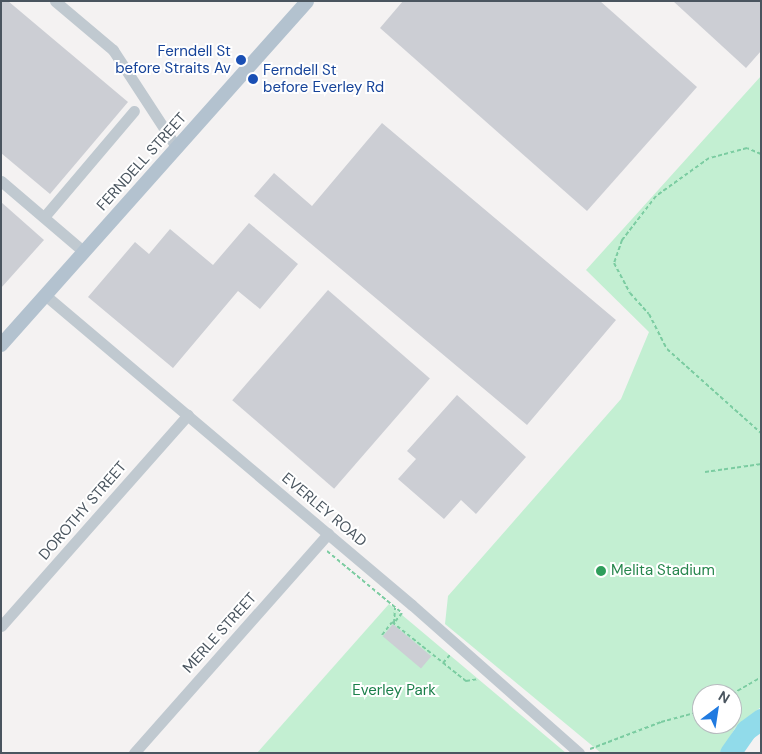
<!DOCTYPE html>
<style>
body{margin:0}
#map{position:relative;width:762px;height:754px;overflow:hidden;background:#f4f2f2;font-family:"DM Sans",sans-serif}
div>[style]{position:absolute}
.green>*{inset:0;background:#c3efd2}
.river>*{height:21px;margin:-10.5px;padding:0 10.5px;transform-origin:10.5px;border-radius:10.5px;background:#91dbea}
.building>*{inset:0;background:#ccced4;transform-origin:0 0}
.path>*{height:2px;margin-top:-1px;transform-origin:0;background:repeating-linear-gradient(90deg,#7bcca1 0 4px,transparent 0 6.5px)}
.minor>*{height:11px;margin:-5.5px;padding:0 5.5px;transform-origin:5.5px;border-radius:5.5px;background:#c0c9d0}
.major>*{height:14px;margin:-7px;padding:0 7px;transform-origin:7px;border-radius:7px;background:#b3c2cf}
.dots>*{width:14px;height:14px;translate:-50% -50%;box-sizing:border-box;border:2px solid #fff;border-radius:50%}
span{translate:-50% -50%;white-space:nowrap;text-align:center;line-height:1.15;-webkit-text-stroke:4px #fff;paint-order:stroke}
.transit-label{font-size:15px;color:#164399}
.right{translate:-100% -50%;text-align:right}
.left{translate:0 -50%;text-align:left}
.street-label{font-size:15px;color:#4a555f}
.leisure-label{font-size:15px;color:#27864d}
.park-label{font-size:15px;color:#1b7f4a}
.frame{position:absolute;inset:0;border:2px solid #4a555f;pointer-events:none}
.north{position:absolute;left:692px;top:684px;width:50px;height:50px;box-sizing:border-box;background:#fff;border:1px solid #b7bbbf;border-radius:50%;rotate:31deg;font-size:14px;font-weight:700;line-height:20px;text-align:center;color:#4a555f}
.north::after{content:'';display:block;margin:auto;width:18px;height:22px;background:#207ae0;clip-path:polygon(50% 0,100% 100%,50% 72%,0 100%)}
</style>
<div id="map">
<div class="green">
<div style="clip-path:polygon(evenodd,761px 76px,761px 707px,735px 728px,721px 753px,601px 753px,445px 624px,448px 596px,621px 399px,649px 332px,586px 270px,761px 76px,702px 694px,732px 694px,732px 724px,702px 724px,702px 694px)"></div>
<div style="clip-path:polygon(389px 604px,566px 753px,257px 753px)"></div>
</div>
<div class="river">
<div style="left:730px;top:753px;width:28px;rotate:-55deg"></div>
<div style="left:746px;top:730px;width:19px;rotate:-36deg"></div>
</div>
<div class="building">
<div style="clip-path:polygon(1px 1px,8px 1px,128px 102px,50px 194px,1px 153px)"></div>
<div style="clip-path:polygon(403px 1px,600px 1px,697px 87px,587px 211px,380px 28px)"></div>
<div style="clip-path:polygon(673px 1px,761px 1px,761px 51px,746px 68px)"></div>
<div style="clip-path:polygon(382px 123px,616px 320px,527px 425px,254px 196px,274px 173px,312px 206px)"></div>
<div style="clip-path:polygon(1px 202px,44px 240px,1px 288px)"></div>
<div style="clip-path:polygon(249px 223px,298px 264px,260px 309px,238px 291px,173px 368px,88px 297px,135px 242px,149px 254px,170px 229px,213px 265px)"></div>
<div style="left:328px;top:290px;width:135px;height:146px;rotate:41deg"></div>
<div style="clip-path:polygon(457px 395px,526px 457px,476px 514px,461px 500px,444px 519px,398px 479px,416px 459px,407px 451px)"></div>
<div style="left:393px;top:624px;width:50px;height:16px;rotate:40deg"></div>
</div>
<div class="path">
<div style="left:761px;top:154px;width:15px;rotate:-157deg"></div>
<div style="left:747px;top:148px;width:39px;rotate:165deg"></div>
<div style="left:709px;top:158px;width:65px;rotate:144.4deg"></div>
<div style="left:656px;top:196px;width:56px;rotate:127.7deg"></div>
<div style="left:622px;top:240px;width:24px;rotate:109deg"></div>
<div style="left:614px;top:263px;width:34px;rotate:62deg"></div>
<div style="left:630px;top:293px;width:28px;rotate:48deg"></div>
<div style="left:649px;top:314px;width:39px;rotate:63deg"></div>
<div style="left:667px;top:349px;width:126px;rotate:41.8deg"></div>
<div style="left:705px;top:472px;width:57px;rotate:-8.1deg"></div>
<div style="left:327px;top:551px;width:97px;rotate:39.6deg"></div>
<div style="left:402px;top:613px;width:13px;rotate:129deg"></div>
<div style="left:394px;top:623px;width:15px;rotate:-86deg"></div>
<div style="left:382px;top:635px;width:16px;rotate:-52deg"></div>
<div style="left:392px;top:622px;width:95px;rotate:38.6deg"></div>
<div style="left:466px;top:681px;width:12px;rotate:-9deg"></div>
<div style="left:443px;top:663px;width:11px;rotate:-49deg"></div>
<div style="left:732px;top:694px;width:34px;rotate:-30deg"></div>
<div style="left:590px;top:749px;width:76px;rotate:-20.8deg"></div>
<div style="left:661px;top:722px;width:42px;rotate:-15deg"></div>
</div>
<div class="minor">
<div style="left:55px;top:1px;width:76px;rotate:40.2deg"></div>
<div style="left:113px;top:50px;width:117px;rotate:56.9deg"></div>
<div style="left:1px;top:181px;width:109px;rotate:40.5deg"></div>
<div style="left:44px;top:217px;width:139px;rotate:-49.7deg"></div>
<div style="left:45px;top:295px;width:480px;rotate:40.2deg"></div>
<div style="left:412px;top:605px;width:223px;rotate:41.5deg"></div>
<div style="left:1px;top:626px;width:282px;rotate:-48.5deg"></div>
<div style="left:134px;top:753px;width:293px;rotate:-48.5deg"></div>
</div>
<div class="major">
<div style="left:1px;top:345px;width:460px;rotate:-48.3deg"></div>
</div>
<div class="dots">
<div style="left:241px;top:60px;background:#1a4fb4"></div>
<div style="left:253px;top:79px;background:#1a4fb4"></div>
<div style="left:601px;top:571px;background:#2e9e5b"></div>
</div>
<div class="transit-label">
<span class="right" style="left:231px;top:60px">Ferndell St<br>before Straits Av</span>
<span class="left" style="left:263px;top:79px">Ferndell St<br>before Everley Rd</span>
</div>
<div class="street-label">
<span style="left:142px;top:162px;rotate:-48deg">FERNDELL STREET</span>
<span style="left:324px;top:510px;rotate:40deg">EVERLEY ROAD</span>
<span style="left:83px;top:511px;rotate:-49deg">DOROTHY STREET</span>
<span style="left:220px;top:633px;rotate:-48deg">MERLE STREET</span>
</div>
<div class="leisure-label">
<span class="left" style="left:611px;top:571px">Melita Stadium</span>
</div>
<div class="park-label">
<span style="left:394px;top:691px">Everley Park</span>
</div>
<div class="frame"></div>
<div class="north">N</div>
</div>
